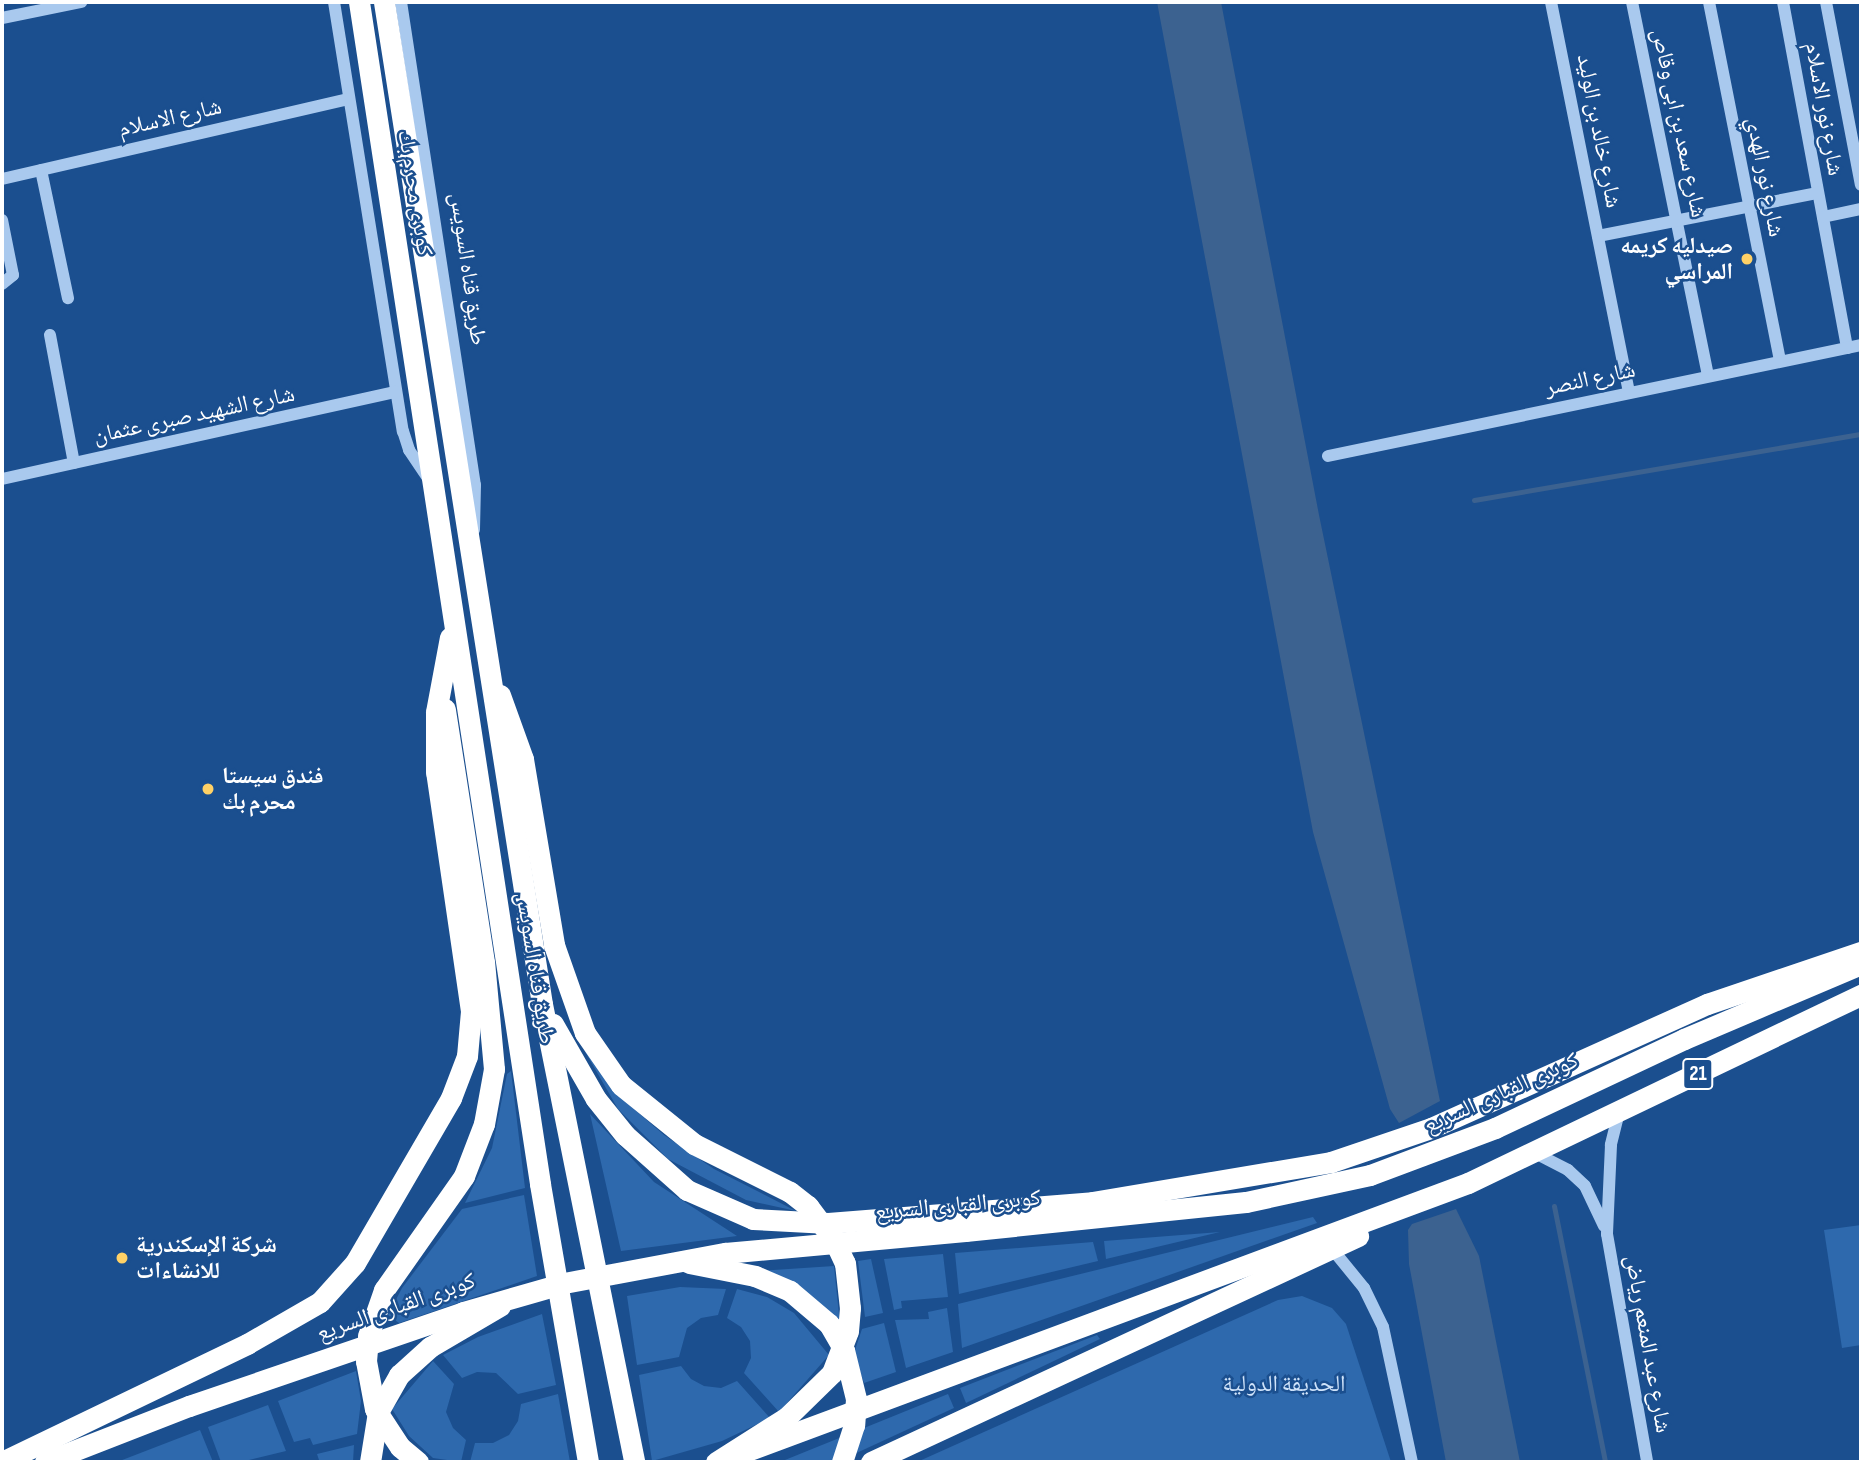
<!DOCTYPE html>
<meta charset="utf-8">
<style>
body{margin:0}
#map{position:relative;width:1863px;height:1464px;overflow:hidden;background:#1b4f8f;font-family:"Sofia Sans Condensed","Noto Naskh Arabic",sans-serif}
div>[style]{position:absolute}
.green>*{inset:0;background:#2e69ad}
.water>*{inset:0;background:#3c6290}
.stream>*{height:5px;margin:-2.5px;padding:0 2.5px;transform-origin:2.5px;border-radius:2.5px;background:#3c6290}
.minor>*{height:12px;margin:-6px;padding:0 6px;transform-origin:6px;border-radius:6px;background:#a9c9ee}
.highway>*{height:21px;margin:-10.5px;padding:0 10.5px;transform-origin:10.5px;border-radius:10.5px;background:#fff}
.highway-bridge>*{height:21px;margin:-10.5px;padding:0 10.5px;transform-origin:10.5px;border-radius:10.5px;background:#fff}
.dots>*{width:19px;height:19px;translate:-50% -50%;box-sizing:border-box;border:4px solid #1b4f8f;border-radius:50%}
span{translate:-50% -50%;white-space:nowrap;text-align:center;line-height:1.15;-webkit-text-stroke:5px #1b4f8f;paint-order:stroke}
.shield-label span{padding:2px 5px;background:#1b4f8f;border:2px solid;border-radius:5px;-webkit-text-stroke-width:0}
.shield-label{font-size:21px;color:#fff;font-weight:700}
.street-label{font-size:23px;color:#fff}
.poi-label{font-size:23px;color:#fff;font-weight:700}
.right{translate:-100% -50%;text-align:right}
.left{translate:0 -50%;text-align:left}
.park-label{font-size:23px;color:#cfe3fa}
.frame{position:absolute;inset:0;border:4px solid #fff;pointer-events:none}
</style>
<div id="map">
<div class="green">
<div style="clip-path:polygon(583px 1048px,619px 1096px,664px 1135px,714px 1169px,796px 1211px,746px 1200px,668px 1159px,618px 1109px)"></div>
<div style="clip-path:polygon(511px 1071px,525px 1188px,465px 1203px,492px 1148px,507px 1074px)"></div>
<div style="clip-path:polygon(590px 1114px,654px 1182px,737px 1236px,621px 1251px)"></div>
<div style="clip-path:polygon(524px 1195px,537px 1276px,399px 1323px,388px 1315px,402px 1288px,462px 1209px)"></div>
<div style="clip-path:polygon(1313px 1217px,1317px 1223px,962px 1348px,958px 1304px)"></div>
<div style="clip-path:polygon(1861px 1225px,1861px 1345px,1842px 1348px,1824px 1230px)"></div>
<div style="clip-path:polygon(1220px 1232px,1106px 1259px,1104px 1241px)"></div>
<div style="clip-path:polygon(1093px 1242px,1098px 1261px,959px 1294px,955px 1253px)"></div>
<div style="clip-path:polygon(943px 1254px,948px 1297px,901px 1301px,902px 1308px,894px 1310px,884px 1259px)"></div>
<div style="clip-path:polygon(871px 1259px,883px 1313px,865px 1317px,858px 1261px)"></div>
<div style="clip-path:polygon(834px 1266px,840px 1324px,757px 1271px)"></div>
<div style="clip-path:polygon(680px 1287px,726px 1289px,718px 1315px,701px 1318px,687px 1328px,679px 1357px,637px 1365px,627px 1296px)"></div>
<div style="clip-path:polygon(737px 1289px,767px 1297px,794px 1313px,829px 1355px,779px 1412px,744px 1373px,751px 1358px,750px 1341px,741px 1327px,727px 1318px)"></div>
<div style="clip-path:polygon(1302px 1296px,1332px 1308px,1346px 1324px,1391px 1462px,917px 1462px,1278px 1300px)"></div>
<div style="clip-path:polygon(947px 1308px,953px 1352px,906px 1368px,895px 1320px,929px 1319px,928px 1312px)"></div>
<div style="clip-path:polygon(542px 1314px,556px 1385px,518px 1394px,496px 1373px,477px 1372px,462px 1378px,443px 1355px,478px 1337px)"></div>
<div style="clip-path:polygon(884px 1323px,896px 1372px,864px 1383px,854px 1353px,862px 1329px)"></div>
<div style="clip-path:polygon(1097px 1335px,1100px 1339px,966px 1403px,960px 1388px)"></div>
<div style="clip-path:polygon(433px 1361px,454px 1384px,446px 1412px,453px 1428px,466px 1440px,461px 1462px,433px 1458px,409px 1436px,392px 1409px)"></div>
<div style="clip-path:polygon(681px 1366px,691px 1379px,704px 1386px,721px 1388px,737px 1381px,770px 1418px,722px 1441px,652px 1461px,639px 1375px)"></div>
<div style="clip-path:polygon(356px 1371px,361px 1401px,357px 1434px,313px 1445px,310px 1438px,294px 1442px,278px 1401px)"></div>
<div style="clip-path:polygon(558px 1394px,570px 1462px,470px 1462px,475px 1443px,493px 1443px,509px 1435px,518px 1421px,521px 1404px)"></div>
<div style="clip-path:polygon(948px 1394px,954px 1408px,837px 1462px,780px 1462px)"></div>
<div style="clip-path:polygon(268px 1405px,286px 1451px,241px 1462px,221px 1462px,208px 1427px)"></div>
<div style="clip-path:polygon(200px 1430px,213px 1462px,117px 1462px)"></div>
<div style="clip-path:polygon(354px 1445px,353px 1462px,313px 1462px,319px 1460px,317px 1454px)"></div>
</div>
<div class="water">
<div style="clip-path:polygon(1157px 2px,1221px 2px,1319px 515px,1440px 1101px,1399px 1123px,1390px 1109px,1313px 832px)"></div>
<div style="clip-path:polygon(1456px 1209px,1479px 1256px,1520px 1462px,1446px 1462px,1409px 1264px,1408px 1230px,1412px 1224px)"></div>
</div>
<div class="stream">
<div style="left:1474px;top:500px;width:393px;rotate:-9.7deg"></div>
<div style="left:1554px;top:1206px;width:261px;rotate:78.7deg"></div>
</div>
<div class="minor">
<div style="left:334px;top:2px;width:435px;rotate:80.9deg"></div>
<div style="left:403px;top:431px;width:20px;rotate:72deg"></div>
<div style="left:409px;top:450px;width:37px;rotate:56deg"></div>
<div style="left:401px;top:2px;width:489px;rotate:81.3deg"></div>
<div style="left:475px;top:485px;width:45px;rotate:91.3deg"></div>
<div style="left:1551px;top:2px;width:398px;rotate:78.7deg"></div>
<div style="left:1632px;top:2px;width:381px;rotate:78.5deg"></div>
<div style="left:1709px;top:2px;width:366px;rotate:78.8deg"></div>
<div style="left:1783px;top:2px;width:352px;rotate:79.5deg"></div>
<div style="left:1826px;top:2px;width:186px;rotate:79.2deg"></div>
<div style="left:2px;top:18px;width:81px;rotate:-11.4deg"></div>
<div style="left:41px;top:170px;width:131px;rotate:78.1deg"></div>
<div style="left:2px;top:179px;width:355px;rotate:-13deg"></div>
<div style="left:1823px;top:217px;width:39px;rotate:-12deg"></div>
<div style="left:2px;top:220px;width:56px;rotate:78.7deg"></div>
<div style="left:13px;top:275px;width:14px;rotate:141deg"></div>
<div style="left:1598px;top:236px;width:224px;rotate:-11.1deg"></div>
<div style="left:50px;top:335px;width:130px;rotate:79.4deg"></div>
<div style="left:1328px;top:456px;width:544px;rotate:-11.76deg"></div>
<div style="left:2px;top:479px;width:403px;rotate:-12.5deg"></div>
<div style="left:1619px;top:1112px;width:34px;rotate:104deg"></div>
<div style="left:1611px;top:1145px;width:89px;rotate:92.6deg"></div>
<div style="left:1607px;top:1234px;width:231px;rotate:80deg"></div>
<div style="left:1535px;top:1153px;width:37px;rotate:27deg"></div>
<div style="left:1568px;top:1170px;width:23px;rotate:43deg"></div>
<div style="left:1585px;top:1186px;width:44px;rotate:64.6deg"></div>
<div style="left:1333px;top:1250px;width:49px;rotate:50.8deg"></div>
<div style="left:1364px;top:1288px;width:43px;rotate:64deg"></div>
<div style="left:1383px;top:1327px;width:138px;rotate:77.9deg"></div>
</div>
<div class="highway">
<div style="left:359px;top:2px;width:1196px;rotate:81.29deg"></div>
<div style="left:540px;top:1184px;width:282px;rotate:80.2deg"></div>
<div style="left:384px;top:2px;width:1014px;rotate:81.04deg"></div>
<div style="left:542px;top:1004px;width:467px;rotate:78.6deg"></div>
<div style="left:500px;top:695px;width:68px;rotate:70.2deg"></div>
<div style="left:523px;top:759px;width:189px;rotate:80.5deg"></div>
<div style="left:553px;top:1024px;width:86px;rotate:60.2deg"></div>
<div style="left:596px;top:1099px;width:46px;rotate:51.1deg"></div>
<div style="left:625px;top:1135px;width:83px;rotate:41.6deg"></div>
<div style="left:687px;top:1190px;width:72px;rotate:23.7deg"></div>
<div style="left:753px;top:1219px;width:75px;rotate:3.1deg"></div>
<div style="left:828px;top:1223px;width:265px;rotate:-4.5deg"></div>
<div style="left:1092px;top:1202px;width:242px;rotate:-9.5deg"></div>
<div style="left:1331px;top:1162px;width:106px;rotate:-18.8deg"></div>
<div style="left:1431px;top:1128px;width:303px;rotate:-24.2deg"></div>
<div style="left:1707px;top:1004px;width:163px;rotate:-18.7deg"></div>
<div style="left:965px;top:1231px;width:282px;rotate:-5.9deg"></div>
<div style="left:1246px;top:1202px;width:127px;rotate:-12.3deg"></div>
<div style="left:1370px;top:1175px;width:134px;rotate:-20.6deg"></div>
<div style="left:1495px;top:1128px;width:209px;rotate:-25.2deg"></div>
<div style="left:1684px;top:1039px;width:192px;rotate:-23deg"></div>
<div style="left:728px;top:1458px;width:789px;rotate:-20.39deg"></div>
<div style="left:1468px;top:1183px;width:436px;rotate:-25.6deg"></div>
<div style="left:2px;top:1462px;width:272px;rotate:-25.7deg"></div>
<div style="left:247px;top:1344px;width:84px;rotate:-29.9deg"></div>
<div style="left:320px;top:1302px;width:52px;rotate:-48.1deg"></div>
<div style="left:355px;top:1263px;width:191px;rotate:-59.8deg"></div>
<div style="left:451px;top:1098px;width:45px;rotate:-69.1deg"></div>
<div style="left:467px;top:1056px;width:45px;rotate:-84.9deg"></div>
<div style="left:471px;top:1011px;width:242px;rotate:-98.3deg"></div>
<div style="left:436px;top:772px;width:60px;rotate:-90deg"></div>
<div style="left:436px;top:712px;width:76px;rotate:-79.4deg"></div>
<div style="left:418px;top:1462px;width:23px;rotate:-140deg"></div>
<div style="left:400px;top:1447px;width:45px;rotate:-123.3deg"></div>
<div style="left:375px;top:1409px;width:49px;rotate:-100.6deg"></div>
<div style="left:366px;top:1361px;width:25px;rotate:-85deg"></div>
<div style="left:368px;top:1336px;width:49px;rotate:-70.8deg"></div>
<div style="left:384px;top:1290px;width:139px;rotate:-54.9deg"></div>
<div style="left:464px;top:1176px;width:56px;rotate:-69deg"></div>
<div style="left:484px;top:1124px;width:56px;rotate:-79.7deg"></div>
<div style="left:494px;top:1069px;width:107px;rotate:-95.3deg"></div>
<div style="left:484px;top:962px;width:256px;rotate:-98.8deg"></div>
<div style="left:871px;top:1462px;width:537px;rotate:-24.89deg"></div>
</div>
<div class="highway-bridge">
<div style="left:554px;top:945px;width:93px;rotate:70.6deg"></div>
<div style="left:585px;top:1033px;width:63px;rotate:55.3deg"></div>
<div style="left:621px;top:1085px;width:94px;rotate:38.9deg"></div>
<div style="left:694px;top:1144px;width:107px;rotate:26.6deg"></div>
<div style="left:790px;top:1192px;width:23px;rotate:38deg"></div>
<div style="left:808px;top:1206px;width:45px;rotate:53.1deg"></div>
<div style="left:835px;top:1242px;width:23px;rotate:65deg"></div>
<div style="left:845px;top:1263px;width:45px;rotate:83.7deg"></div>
<div style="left:850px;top:1308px;width:23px;rotate:95deg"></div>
<div style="left:848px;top:1331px;width:45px;rotate:110.9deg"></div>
<div style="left:832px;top:1373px;width:63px;rotate:135.6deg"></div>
<div style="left:787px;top:1417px;width:84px;rotate:147.6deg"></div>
<div style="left:689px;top:1263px;width:67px;rotate:11.1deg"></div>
<div style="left:755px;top:1276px;width:38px;rotate:23deg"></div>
<div style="left:790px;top:1291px;width:51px;rotate:40.2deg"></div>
<div style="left:829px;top:1324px;width:30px;rotate:60deg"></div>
<div style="left:844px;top:1350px;width:50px;rotate:76.2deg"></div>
<div style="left:856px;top:1399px;width:26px;rotate:94deg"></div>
<div style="left:854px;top:1425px;width:39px;rotate:108deg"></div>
<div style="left:45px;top:1462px;width:155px;rotate:-21.3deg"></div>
<div style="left:189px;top:1406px;width:290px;rotate:-18.9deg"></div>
<div style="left:463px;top:1312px;width:105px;rotate:-16deg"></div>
<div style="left:564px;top:1283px;width:164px;rotate:-10.6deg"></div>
<div style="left:725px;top:1253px;width:241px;rotate:-5.2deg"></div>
<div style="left:370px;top:1462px;width:51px;rotate:-80.9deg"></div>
<div style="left:378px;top:1412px;width:43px;rotate:-60.4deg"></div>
<div style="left:399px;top:1375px;width:42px;rotate:-42.1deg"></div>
<div style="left:430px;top:1347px;width:81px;rotate:-30.4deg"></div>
</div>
<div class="dots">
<div style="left:1747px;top:259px;background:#ffd166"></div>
<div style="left:208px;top:789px;background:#ffd166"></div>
<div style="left:122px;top:1258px;background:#ffd166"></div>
</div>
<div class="shield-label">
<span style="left:1698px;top:1074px">21</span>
</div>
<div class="street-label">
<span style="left:1824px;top:109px;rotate:80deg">شارع نور الاسلام</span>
<span style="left:170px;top:118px;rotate:-13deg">شارع الاسلام</span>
<span style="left:1679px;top:123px;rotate:78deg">شارع سعد بن ابى وقاص</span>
<span style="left:1599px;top:131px;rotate:79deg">شارع خالد بن الوليد</span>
<span style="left:1765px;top:177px;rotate:79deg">شارع نور الهدي</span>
<span style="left:415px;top:193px;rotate:81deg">كوبرى محرم بك</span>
<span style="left:468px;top:269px;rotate:82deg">طريق قناه السويس</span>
<span style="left:1590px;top:379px;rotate:-12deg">شارع النصر</span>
<span style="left:194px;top:415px;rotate:-12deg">شارع الشهيد صبرى عثمان</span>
<span style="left:535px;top:968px;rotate:81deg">طريق قناه السويس</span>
<span style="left:1501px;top:1093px;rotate:-24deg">كوبرى القبارى السريع</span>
<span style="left:958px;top:1205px;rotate:-5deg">كوبرى القبارى السريع</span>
<span style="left:396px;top:1307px;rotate:-19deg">كوبرى القبارى السريع</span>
<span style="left:1648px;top:1344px;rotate:80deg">شارع عبد المنعم رياض</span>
</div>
<div class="poi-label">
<span class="right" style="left:1733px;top:259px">صيدليه كريمه<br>المراسي</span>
<span class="left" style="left:222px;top:789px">فندق سيستا<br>محرم بك</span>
<span class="left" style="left:136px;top:1258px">شركة الإسكندرية<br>للانشاءات</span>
</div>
<div class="park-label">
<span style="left:1284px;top:1384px">الحديقة الدولية</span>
</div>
<div class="frame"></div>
</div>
